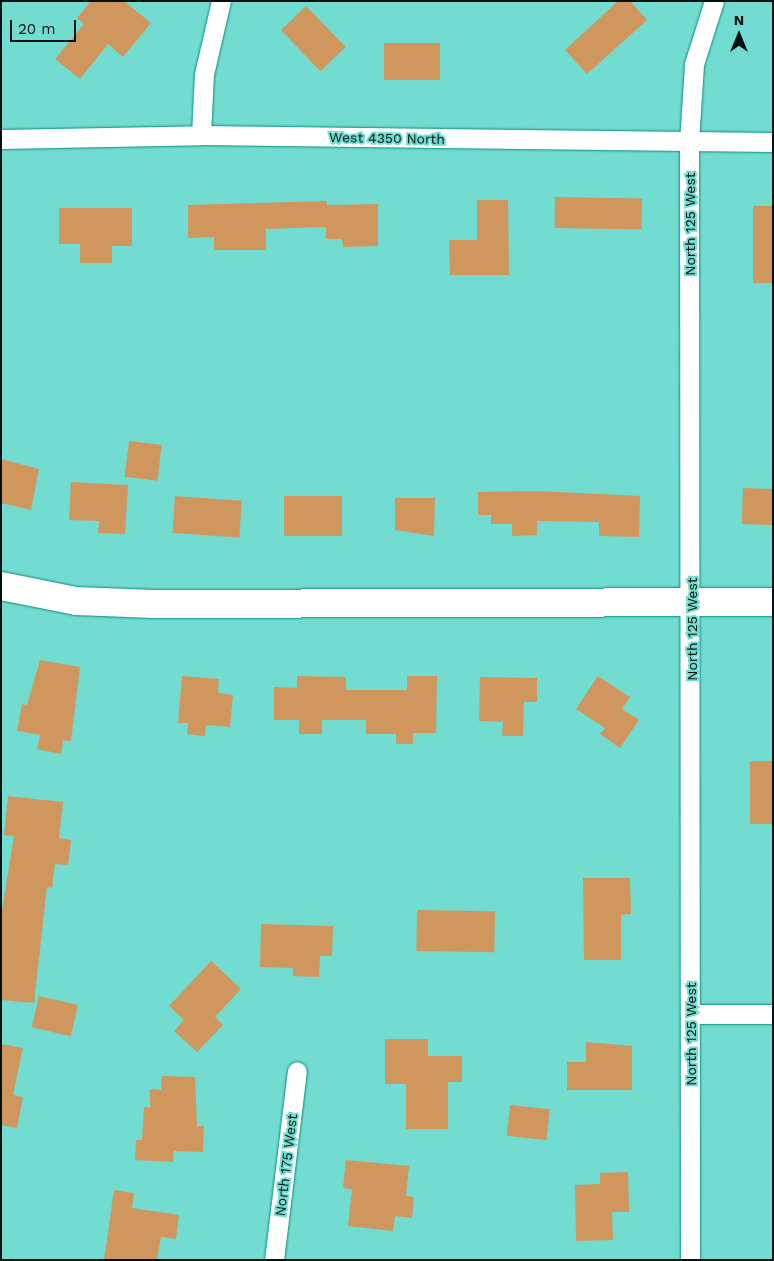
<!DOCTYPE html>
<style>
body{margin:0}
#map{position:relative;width:774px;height:1261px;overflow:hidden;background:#72dcd1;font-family:"Work Sans",sans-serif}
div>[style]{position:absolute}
.building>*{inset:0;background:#cf975d;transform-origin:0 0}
.roads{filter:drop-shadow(0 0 1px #098e84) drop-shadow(0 0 1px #098e84)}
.street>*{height:19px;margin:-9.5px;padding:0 9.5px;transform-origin:9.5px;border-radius:9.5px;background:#fff}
.secondary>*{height:28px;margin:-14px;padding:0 14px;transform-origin:14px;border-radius:14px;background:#fff}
span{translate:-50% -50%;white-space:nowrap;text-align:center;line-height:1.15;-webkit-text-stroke:4px #72dcd1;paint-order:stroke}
.street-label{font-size:14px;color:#001210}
.frame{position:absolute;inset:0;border:2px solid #001210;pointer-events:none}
.north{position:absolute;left:714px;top:10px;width:50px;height:50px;-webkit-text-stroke:4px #72dcd1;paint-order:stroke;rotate:0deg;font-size:14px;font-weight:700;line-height:20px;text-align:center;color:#001210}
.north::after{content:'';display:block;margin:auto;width:18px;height:22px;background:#001210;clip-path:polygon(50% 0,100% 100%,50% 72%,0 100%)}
.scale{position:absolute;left:10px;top:20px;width:66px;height:22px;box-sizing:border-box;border:2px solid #001210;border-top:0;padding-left:6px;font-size:15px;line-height:18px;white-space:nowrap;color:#001210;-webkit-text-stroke:4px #72dcd1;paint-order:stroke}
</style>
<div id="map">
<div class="building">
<div style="clip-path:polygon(91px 1px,124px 1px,151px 23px,123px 57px,108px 44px,80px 79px,55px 59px,84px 24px,77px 18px)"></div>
<div style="clip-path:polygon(618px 1px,630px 1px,647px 20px,587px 74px,565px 50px)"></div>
<div style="left:306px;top:6px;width:57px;height:35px;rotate:46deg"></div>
<div style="left:384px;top:43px;width:56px;height:37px"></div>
<div style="left:555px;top:197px;width:87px;height:31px;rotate:1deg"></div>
<div style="clip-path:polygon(477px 200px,508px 200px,509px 275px,450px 275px,449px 240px,477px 240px)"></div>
<div style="clip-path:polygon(327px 201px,327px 205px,378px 204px,378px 246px,343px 247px,342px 239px,326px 239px,326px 227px,266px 229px,266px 250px,214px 250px,214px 237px,188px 238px,188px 205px)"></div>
<div style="left:753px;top:206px;width:20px;height:77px"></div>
<div style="clip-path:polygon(59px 208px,132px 208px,132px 246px,112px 246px,112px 263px,80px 263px,80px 244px,59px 244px)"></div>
<div style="left:129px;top:441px;width:33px;height:36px;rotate:7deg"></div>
<div style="clip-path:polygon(1px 459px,39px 469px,31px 510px,1px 503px)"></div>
<div style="clip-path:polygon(71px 482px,128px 485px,125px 534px,98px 533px,99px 521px,69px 520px)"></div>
<div style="left:743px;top:488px;width:30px;height:36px;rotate:2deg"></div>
<div style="clip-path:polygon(536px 491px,640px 496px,639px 537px,599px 536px,599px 522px,537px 521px,537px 535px,512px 536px,512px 524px,491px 524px,491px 515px,478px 515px,478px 492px)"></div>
<div style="left:175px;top:496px;width:67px;height:37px;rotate:4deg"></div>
<div style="left:284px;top:496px;width:58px;height:40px"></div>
<div style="clip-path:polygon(395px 498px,435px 498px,434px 536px,395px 530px)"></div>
<div style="clip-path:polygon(40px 660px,80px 667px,71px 741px,63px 740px,61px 754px,37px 749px,40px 735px,17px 731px,22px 704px,27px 705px)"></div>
<div style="clip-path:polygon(182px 676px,219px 679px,218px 693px,233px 695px,230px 727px,206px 725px,205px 736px,187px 734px,188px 723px,178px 723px)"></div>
<div style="clip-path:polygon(297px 676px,346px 677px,346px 690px,407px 690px,407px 676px,437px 676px,436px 733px,413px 733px,413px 744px,396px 744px,396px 734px,366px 734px,366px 720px,322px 720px,322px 734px,299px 734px,299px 720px,274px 720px,274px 687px,297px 688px)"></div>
<div style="clip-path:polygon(598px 676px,630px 697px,622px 709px,639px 720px,620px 748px,600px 734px,605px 728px,576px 709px)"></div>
<div style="clip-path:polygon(480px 677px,537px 678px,537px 702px,524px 702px,523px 736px,502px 736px,503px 722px,479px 721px)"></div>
<div style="left:773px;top:761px;width:63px;height:23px;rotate:90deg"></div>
<div style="clip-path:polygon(8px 796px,63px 802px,59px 838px,71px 840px,68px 865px,55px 864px,52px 888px,47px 887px,34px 1003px,1px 1000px,1px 916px,14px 836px,4px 835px)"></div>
<div style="clip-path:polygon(583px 878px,630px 878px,631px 914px,621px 915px,621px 960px,584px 960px)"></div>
<div style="left:417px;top:910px;width:78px;height:41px;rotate:1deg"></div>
<div style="clip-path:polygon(261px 924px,333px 926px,332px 956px,320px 956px,319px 977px,293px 976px,293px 968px,260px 967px)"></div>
<div style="clip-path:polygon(211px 961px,241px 989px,215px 1017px,223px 1025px,197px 1052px,174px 1031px,184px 1020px,169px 1006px)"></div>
<div style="left:39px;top:996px;width:40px;height:32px;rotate:13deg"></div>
<div style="clip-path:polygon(385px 1039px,428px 1039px,428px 1056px,462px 1056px,462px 1082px,448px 1082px,448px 1129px,406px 1129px,406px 1084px,385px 1084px)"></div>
<div style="clip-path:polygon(586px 1042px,632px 1046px,632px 1090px,567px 1090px,567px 1062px,586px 1062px)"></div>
<div style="clip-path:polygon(1px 1044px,23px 1048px,13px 1095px,23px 1097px,17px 1128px,1px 1125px)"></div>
<div style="clip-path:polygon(162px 1076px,195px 1077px,197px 1126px,204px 1126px,203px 1152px,174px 1151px,173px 1162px,135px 1160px,136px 1140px,142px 1140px,144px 1107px,150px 1108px,150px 1089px,161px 1090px)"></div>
<div style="left:510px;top:1105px;width:40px;height:31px;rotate:6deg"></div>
<div style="clip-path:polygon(346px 1160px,409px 1166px,406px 1196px,414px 1197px,412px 1218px,395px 1216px,393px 1231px,348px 1226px,352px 1189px,343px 1188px)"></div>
<div style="clip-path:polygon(628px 1172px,629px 1212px,612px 1212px,613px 1240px,576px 1241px,575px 1185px,600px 1184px,600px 1173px)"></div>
<div style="clip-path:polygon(114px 1190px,134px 1193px,132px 1208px,179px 1215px,176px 1239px,161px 1237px,157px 1260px,104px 1260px)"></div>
</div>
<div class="roads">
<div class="street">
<div style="left:201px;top:135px;width:61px;rotate:-87.2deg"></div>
<div style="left:204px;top:74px;width:75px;rotate:-76.9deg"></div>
<div style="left:1px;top:139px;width:200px;rotate:-1.1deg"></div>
<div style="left:201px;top:135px;width:572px;rotate:0.7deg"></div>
<div style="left:691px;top:1014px;width:82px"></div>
<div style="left:274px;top:1260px;width:190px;rotate:-83.1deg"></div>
<div style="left:690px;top:1260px;width:1118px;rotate:-90.05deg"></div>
<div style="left:689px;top:142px;width:78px;rotate:-86.3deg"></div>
<div style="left:694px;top:64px;width:66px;rotate:-72.4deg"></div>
</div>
<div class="secondary">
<div style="left:1px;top:586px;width:76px;rotate:11.3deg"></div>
<div style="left:76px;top:601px;width:78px;rotate:2.2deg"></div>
<div style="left:154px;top:604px;width:619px;rotate:-0.19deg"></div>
</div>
</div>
<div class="street-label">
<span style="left:387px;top:138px;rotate:1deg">West 4350 North</span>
<span style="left:690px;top:224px;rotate:-90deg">North 125 West</span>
<span style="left:692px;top:629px;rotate:-90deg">North 125 West</span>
<span style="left:691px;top:1034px;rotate:-90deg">North 125 West</span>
<span style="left:286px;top:1165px;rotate:-83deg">North 175 West</span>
</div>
<div class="frame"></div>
<div class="north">N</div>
<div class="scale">20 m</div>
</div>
